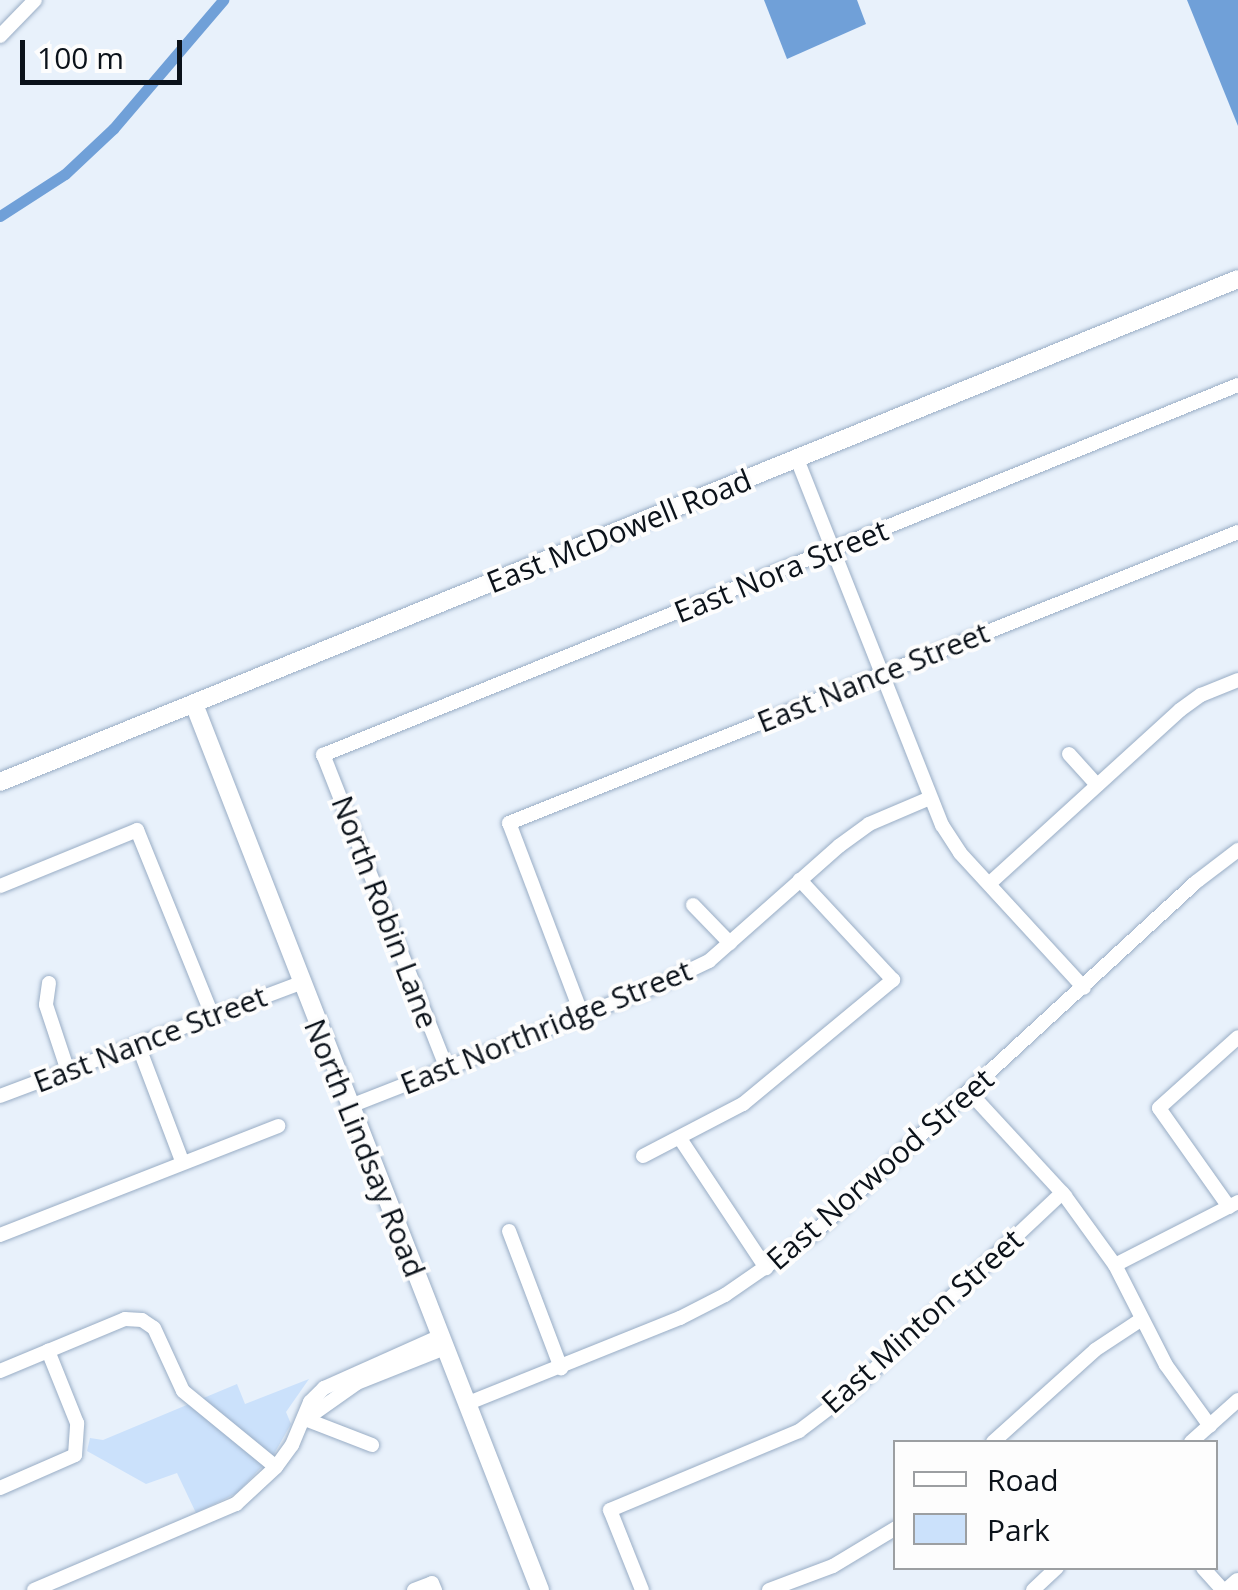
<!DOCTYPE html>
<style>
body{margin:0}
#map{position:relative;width:1238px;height:1590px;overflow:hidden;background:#e8f1fb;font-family:"Open Sans",sans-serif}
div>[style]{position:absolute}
.green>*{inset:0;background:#cbe1fb}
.water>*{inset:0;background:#70a0d8}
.canal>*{height:11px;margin:-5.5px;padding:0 5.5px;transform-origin:5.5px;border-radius:5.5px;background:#70a0d8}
.roads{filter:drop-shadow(0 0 2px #99adc5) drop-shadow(0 0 2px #99adc5)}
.minor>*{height:14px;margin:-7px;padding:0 7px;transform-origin:7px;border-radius:7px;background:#fff}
.tertiary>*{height:18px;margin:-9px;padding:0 9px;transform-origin:9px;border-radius:9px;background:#fff}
.secondary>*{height:18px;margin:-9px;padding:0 9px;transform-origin:9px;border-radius:9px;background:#fff}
span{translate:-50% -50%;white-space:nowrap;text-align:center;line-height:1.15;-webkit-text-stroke:8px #fdfdfd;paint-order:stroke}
.street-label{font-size:30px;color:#0b121a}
.legend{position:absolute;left:893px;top:1440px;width:325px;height:130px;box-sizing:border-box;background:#fdfdfd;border:2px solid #9c9fa2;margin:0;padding:12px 18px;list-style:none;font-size:30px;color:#0b121a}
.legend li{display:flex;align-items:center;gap:20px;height:50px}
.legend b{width:50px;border:2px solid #9c9fa2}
.scale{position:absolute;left:20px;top:40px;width:162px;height:45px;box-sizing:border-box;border:5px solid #0b121a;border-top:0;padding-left:12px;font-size:30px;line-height:35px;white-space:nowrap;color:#0b121a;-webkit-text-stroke:8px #fdfdfd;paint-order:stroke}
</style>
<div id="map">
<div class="green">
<div style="clip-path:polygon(309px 1379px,286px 1412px,291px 1424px,274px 1454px,237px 1493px,196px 1513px,177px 1473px,146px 1484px,87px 1451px,90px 1438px,103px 1440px,237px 1384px,245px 1404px)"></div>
</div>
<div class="water">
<div style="clip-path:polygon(764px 0,857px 0,866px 24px,787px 59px)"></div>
<div style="clip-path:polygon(1187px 0,1238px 0,1238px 126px)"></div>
</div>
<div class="canal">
<div style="left:0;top:216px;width:77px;rotate:-32.9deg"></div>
<div style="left:65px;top:174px;width:66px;rotate:-43.2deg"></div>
<div style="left:113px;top:129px;width:170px;rotate:-49.5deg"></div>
</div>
<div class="roads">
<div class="minor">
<div style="left:0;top:36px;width:50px;rotate:-45.8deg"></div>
<div style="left:797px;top:459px;width:394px;rotate:68.4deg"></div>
<div style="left:942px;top:825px;width:33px;rotate:57deg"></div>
<div style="left:960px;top:853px;width:183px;rotate:47.4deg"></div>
<div style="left:1069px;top:754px;width:42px;rotate:47.9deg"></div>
<div style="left:990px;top:883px;width:257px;rotate:-42.3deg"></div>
<div style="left:1180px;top:710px;width:26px;rotate:-36deg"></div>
<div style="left:1201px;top:695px;width:40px;rotate:-22deg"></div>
<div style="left:0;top:886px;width:148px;rotate:-22.2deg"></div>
<div style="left:137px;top:830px;width:200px;rotate:67.9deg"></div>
<div style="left:693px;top:905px;width:53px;rotate:45.8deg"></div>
<div style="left:49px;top:983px;width:22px;rotate:98deg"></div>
<div style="left:46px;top:1005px;width:70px;rotate:71.6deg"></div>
<div style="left:582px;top:1015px;width:205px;rotate:-110.8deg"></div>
<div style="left:509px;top:823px;width:785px;rotate:-21.76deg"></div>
<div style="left:138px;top:1045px;width:124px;rotate:69.2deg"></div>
<div style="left:447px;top:1069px;width:338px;rotate:-111.5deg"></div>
<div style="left:323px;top:755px;width:987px;rotate:-22.02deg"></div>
<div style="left:971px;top:1094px;width:139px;rotate:47.3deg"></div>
<div style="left:1065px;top:1196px;width:85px;rotate:54.1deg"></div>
<div style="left:1115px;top:1265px;width:112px;rotate:63deg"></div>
<div style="left:1166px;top:1365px;width:75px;rotate:54.2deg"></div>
<div style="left:0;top:1096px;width:321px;rotate:-20.6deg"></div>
<div style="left:348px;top:1107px;width:332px;rotate:-21.4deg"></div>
<div style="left:657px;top:986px;width:58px;rotate:-25.7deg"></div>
<div style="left:709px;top:961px;width:174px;rotate:-41.5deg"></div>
<div style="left:839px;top:846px;width:37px;rotate:-36deg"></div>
<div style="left:869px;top:824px;width:66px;rotate:-23.1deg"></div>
<div style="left:681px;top:1140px;width:154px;rotate:56.4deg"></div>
<div style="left:643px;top:1156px;width:113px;rotate:-27.5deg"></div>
<div style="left:743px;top:1104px;width:195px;rotate:-39.6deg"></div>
<div style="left:893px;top:980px;width:137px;rotate:-132.9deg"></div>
<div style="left:1229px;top:1207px;width:121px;rotate:-125.3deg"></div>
<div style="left:1159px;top:1108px;width:106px;rotate:-41.9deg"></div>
<div style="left:509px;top:1231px;width:147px;rotate:69.2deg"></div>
<div style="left:0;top:1235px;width:299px;rotate:-21.4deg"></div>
<div style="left:1115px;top:1265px;width:138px;rotate:-27.1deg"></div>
<div style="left:0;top:1371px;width:135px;rotate:-22.6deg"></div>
<div style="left:125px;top:1319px;width:17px;rotate:3deg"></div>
<div style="left:142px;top:1320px;width:14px;rotate:34deg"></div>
<div style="left:154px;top:1328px;width:69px;rotate:65.3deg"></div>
<div style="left:183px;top:1391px;width:120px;rotate:39.3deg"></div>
<div style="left:466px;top:1404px;width:231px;rotate:-21.9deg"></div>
<div style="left:680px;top:1318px;width:51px;rotate:-27.1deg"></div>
<div style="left:725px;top:1295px;width:106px;rotate:-34.6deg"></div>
<div style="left:812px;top:1235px;width:522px;rotate:-42.59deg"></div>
<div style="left:1196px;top:882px;width:53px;rotate:-37.3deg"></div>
<div style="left:305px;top:1419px;width:72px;rotate:21.2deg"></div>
<div style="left:306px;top:1419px;width:62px;rotate:-35.2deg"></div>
<div style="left:357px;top:1383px;width:95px;rotate:-21.7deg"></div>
<div style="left:993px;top:1442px;width:137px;rotate:-42deg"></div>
<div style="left:1095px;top:1350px;width:56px;rotate:-33.4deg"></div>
<div style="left:1191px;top:1442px;width:63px;rotate:-41.8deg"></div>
<div style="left:0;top:1488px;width:82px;rotate:-23.7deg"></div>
<div style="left:75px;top:1455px;width:32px;rotate:-86deg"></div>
<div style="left:77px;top:1423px;width:78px;rotate:-111.9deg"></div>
<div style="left:1203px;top:1568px;width:30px;rotate:48deg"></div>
<div style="left:34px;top:1590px;width:220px;rotate:-23.1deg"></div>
<div style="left:236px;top:1504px;width:54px;rotate:-42.8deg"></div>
<div style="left:276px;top:1467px;width:27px;rotate:-54deg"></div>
<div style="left:292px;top:1445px;width:47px;rotate:-67.3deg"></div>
<div style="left:310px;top:1402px;width:20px;rotate:-45deg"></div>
<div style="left:324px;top:1388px;width:127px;rotate:-24.1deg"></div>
<div style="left:414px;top:1590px;width:19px;rotate:-21deg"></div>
<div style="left:432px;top:1583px;width:8px;rotate:67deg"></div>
<div style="left:642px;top:1590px;width:86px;rotate:-111.8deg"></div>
<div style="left:610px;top:1510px;width:205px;rotate:-22.7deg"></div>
<div style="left:799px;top:1431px;width:61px;rotate:-37.1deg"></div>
<div style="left:848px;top:1394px;width:294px;rotate:-43.2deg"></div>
<div style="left:769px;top:1590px;width:68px;rotate:-20.6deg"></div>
<div style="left:833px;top:1566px;width:74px;rotate:-31.1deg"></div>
<div style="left:1033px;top:1590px;width:33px;rotate:-43deg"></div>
</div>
<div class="tertiary">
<div style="left:1229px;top:1590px;width:12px;rotate:-42deg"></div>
</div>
<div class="secondary">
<div style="left:194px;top:704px;width:951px;rotate:68.67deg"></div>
<div style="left:0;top:782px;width:1336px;rotate:-22.11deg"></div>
</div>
</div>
<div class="street-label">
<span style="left:619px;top:531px;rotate:-22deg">East McDowell Road</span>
<span style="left:781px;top:571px;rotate:-22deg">East Nora Street</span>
<span style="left:873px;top:677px;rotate:-22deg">East Nance Street</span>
<span style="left:385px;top:912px;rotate:69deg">North Robin Lane</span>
<span style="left:546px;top:1027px;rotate:-22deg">East Northridge Street</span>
<span style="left:150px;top:1039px;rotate:-21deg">East Nance Street</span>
<span style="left:365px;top:1148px;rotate:68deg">North Lindsay Road</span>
<span style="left:880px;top:1169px;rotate:-41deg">East Norwood Street</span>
<span style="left:922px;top:1321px;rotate:-42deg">East Minton Street</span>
</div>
<ul class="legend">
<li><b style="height:12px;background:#fff"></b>Road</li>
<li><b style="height:28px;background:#cbe1fb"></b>Park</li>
</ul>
<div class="scale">100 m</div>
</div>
